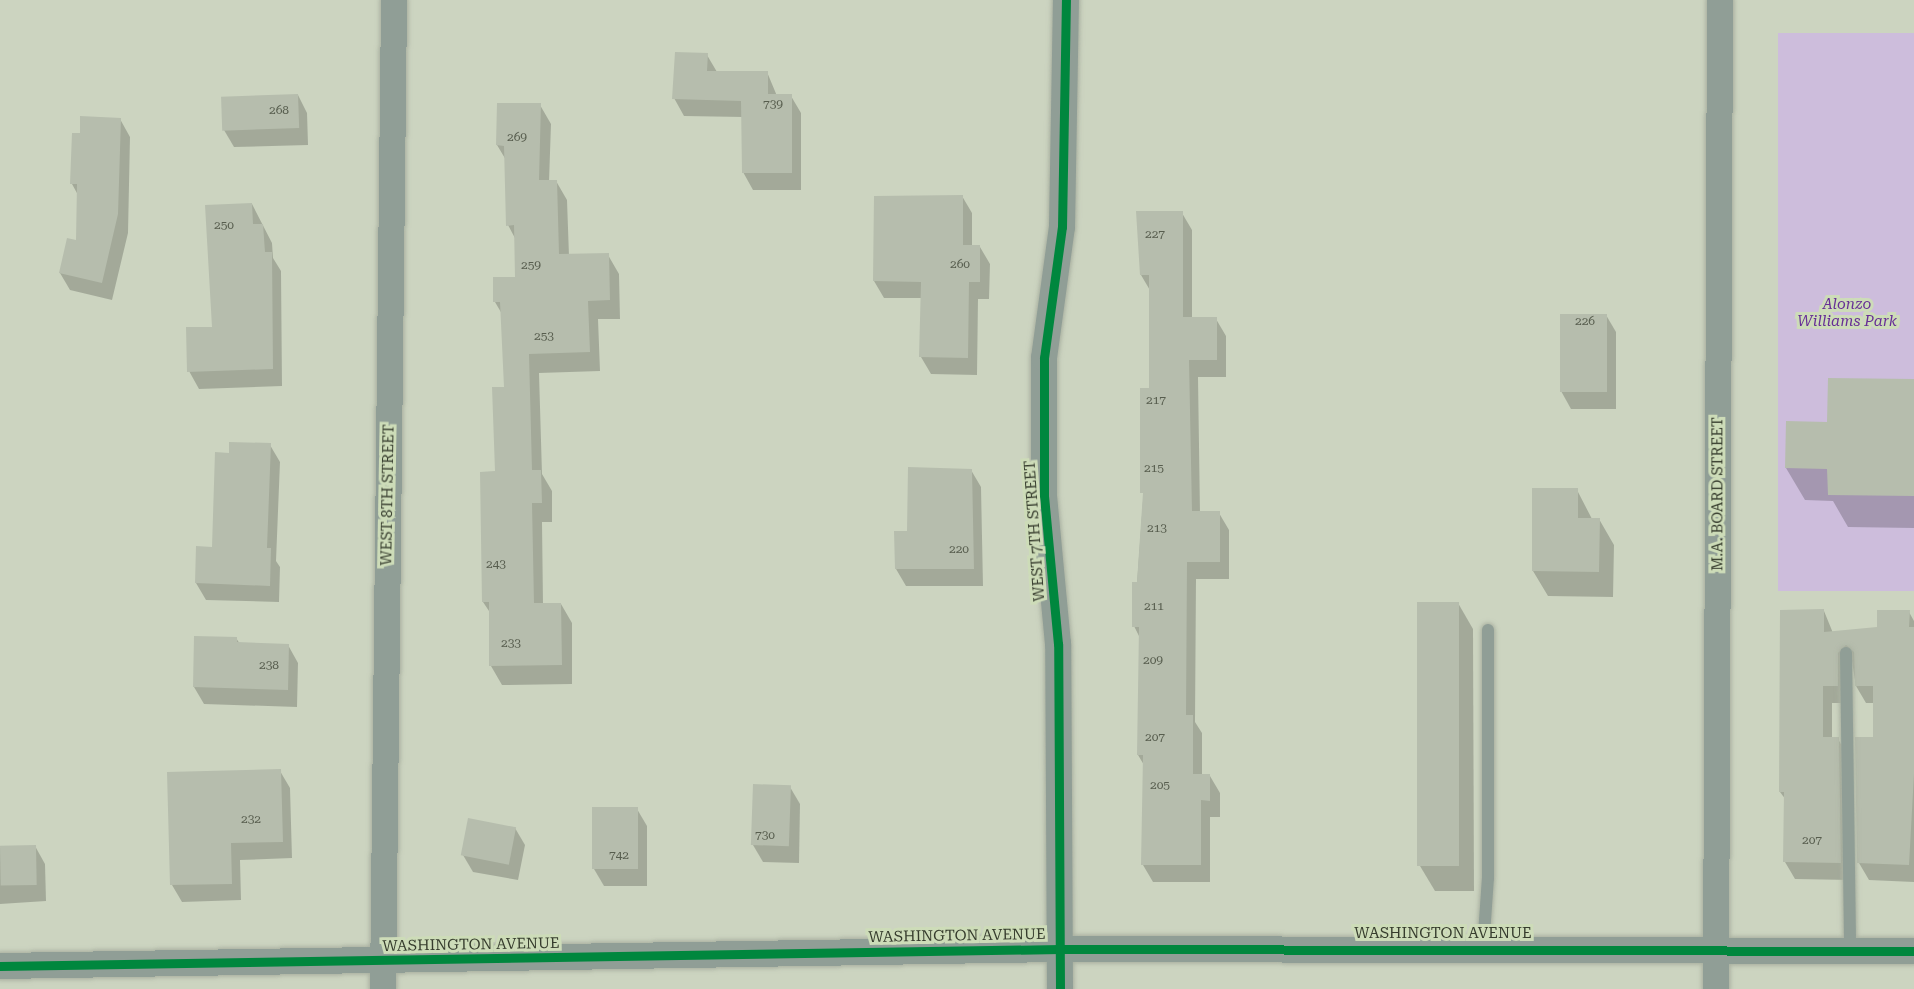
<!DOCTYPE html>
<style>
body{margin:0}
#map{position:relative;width:1914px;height:989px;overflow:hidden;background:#ccd4c0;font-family:"Roboto Serif",serif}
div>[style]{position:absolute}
.green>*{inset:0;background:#cdbddc;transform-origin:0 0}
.shadow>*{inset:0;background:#0003}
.building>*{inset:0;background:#b6bdad;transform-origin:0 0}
.roads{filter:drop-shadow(0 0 2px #aab1a1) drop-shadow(0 0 2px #aab1a1)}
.lane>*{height:12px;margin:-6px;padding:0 6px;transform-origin:6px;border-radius:6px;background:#909e96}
.street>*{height:26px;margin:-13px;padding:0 13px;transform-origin:13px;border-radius:13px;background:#909e96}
.cycleway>*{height:9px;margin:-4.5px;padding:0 4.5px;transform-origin:4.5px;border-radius:4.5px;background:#00873e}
span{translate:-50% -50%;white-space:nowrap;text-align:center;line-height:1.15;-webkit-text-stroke:6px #cddcb8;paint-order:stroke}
.number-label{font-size:12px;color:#575d4e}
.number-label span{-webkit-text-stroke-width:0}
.park-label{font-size:15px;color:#672f96;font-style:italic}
.street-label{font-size:15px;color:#363c2d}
</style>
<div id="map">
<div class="green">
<div style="left:1914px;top:33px;width:558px;height:136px;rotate:90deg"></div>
</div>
<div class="shadow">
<div style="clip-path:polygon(707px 55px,717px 72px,767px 72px,777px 96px,791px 96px,801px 113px,801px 190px,753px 190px,743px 172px,743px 117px,684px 116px,674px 98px)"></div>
<div style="clip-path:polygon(298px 95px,307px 113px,308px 145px,234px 147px,224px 130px)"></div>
<div style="clip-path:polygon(540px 105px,551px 124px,549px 182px,556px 181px,567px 200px,569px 256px,608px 255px,619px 274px,620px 319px,598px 319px,600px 371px,539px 373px,542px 474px,552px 491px,552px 522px,542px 522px,543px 604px,561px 604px,572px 623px,572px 684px,502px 685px,491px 666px,491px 614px,483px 602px,505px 388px,502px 314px,495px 302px,517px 278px,516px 240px,508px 225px,506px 160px,497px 145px)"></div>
<div style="clip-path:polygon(120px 119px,130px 137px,128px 233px,112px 300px,70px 290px,60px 273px,77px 242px,78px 195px,72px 184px)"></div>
<div style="clip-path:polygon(962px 196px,972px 213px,972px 247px,980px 247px,990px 264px,989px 299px,978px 299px,977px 375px,931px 374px,921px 357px,922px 298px,884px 298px,874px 281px)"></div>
<div style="clip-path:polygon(252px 204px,272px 243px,273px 258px,281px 271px,282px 386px,199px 389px,189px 371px,213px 328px)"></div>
<div style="clip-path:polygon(1182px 213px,1192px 230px,1192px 319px,1216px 319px,1226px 336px,1226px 377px,1198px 377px,1200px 513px,1219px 513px,1229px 530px,1229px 579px,1196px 579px,1195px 722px,1202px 733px,1202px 776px,1210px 776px,1220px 793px,1220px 817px,1210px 817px,1210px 882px,1153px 882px,1143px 865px,1144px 765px,1138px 755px,1140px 638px,1134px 626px,1151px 390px,1151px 292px,1141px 275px)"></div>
<div style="clip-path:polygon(1606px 315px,1616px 332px,1616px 409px,1571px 409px,1561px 391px)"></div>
<div style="clip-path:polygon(1914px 380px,1914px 528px,1848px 527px,1833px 501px,1805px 500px,1786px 468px,1829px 423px)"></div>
<div style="clip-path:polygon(270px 445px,280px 462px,276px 561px,280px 567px,279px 602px,206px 600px,196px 583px,213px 548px,230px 454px)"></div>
<div style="clip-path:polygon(971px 470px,981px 487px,983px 586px,906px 586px,896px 569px,896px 532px,909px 532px)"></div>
<div style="clip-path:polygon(1577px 490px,1592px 519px,1599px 519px,1614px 545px,1613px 597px,1548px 596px,1533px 571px)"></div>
<div style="clip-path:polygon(1458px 603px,1473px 629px,1474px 891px,1435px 891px,1420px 866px)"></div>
<div style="clip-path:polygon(1824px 611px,1833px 633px,1878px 629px,1909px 612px,1914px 621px,1914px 882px,1869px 880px,1859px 863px,1875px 739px,1875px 703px,1866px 703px,1856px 686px,1852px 662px,1847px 671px,1847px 703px,1832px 703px,1832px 739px,1838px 739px,1848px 756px,1850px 880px,1795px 879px,1785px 862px,1786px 800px,1780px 792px)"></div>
<div style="clip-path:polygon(236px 638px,240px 644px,288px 645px,298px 663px,297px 707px,204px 704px,194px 687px)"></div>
<div style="clip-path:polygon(280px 771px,290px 788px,292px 858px,240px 860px,241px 900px,182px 902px,172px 885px,168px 774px)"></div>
<div style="clip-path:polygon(790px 787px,800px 804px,799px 863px,763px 862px,753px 845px)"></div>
<div style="clip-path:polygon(637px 809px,647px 826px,647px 886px,604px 886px,594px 869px)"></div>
<div style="clip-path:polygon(515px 828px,525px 845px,518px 880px,473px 872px,463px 855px)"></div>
<div style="clip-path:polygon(35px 846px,45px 864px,46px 901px,0 904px,0 848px)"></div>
</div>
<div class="building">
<div style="clip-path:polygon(675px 52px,708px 53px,707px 71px,768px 71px,768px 94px,792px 94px,792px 173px,742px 173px,741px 101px,672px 99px)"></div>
<div style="left:298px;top:94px;width:34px;height:77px;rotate:88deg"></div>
<div style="clip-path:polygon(497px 103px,541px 103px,539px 180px,557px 180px,559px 254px,609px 253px,610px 300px,588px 301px,590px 352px,529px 354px,532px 470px,541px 470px,542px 503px,532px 503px,534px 603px,561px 603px,562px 665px,489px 666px,489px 602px,482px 602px,480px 472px,495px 471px,492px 387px,504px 387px,500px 302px,493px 302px,493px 277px,515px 277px,514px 225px,506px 226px,504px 146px,496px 145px)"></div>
<div style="clip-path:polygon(80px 116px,121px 118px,118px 214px,102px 283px,59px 273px,67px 238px,76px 240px,77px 184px,70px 184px,72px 133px,80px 133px)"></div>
<div style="clip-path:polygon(963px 195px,963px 245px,980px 245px,980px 282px,969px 282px,968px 358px,919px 357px,921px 282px,873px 281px,874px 196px)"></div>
<div style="clip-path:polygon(252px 203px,253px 224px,263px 224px,265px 252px,272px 252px,273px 369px,187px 372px,186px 327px,212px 327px,205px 205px)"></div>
<div style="clip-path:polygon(1136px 211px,1183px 211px,1183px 317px,1217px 317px,1217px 360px,1189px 360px,1192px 511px,1220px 511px,1220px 562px,1187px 562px,1186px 715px,1193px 715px,1193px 774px,1210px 774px,1210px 801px,1201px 800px,1201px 865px,1141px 865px,1143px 755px,1137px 755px,1139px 627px,1132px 627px,1132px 582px,1137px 582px,1143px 493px,1140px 493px,1140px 388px,1149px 388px,1149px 275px,1140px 275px)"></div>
<div style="left:1560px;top:314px;width:47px;height:78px"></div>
<div style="clip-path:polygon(1828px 378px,1914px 379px,1914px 496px,1828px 495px,1827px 469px,1785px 468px,1786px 421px,1827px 422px)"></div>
<div style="clip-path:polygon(229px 442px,271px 443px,267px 548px,271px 548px,270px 586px,195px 583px,196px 546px,212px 547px,215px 452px,229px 453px)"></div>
<div style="clip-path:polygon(908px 467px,972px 469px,974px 569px,895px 569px,894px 531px,907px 531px)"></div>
<div style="clip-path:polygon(1532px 488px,1578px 488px,1578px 518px,1600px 518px,1599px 572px,1532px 571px)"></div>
<div style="left:1417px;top:602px;width:42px;height:264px"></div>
<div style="clip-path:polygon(1824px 609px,1824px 632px,1877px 627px,1877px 610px,1910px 610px,1909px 627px,1914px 627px,1914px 774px,1909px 865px,1857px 863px,1855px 737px,1873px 737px,1873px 686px,1855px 686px,1854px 652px,1846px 645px,1838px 653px,1838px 686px,1823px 686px,1823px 737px,1839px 737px,1841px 863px,1783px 862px,1784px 792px,1779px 792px,1780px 610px)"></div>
<div style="clip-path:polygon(194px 636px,237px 637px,237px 642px,289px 644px,288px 690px,193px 687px)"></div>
<div style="clip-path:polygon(281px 769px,283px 842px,231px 843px,232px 884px,170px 885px,167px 772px)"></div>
<div style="left:753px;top:784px;width:38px;height:61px;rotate:2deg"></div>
<div style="left:592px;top:807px;width:46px;height:62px"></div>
<div style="left:468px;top:818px;width:49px;height:38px;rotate:11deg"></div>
<div style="left:36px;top:845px;width:40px;height:36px;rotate:89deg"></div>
</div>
<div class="roads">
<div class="lane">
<div style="left:1846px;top:653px;width:297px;rotate:89.2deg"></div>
<div style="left:1483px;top:949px;width:71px;rotate:-86deg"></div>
<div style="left:1488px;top:878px;width:248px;rotate:-90deg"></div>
</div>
<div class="street">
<div style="left:0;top:966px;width:1060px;rotate:-0.92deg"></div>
<div style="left:1060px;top:949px;width:854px;rotate:0.13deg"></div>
<div style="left:383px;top:989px;width:989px;rotate:-89.36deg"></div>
<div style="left:1060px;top:989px;width:345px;rotate:-90.3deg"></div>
<div style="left:1058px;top:644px;width:150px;rotate:-95.4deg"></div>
<div style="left:1044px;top:495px;width:137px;rotate:-90deg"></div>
<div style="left:1044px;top:358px;width:132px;rotate:-82.2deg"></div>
<div style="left:1062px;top:227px;width:227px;rotate:-89deg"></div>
<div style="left:1716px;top:989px;width:989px;rotate:-89.77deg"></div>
</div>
</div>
<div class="cycleway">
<div style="left:0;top:966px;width:1060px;rotate:-0.92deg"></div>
<div style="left:1060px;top:949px;width:854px;rotate:0.13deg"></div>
<div style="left:1060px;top:989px;width:345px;rotate:-90.3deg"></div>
<div style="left:1058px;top:644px;width:150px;rotate:-95.4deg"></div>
<div style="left:1044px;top:495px;width:137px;rotate:-90deg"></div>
<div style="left:1044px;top:358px;width:132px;rotate:-82.2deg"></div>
<div style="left:1062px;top:227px;width:227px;rotate:-89deg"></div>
</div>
<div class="number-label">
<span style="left:773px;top:105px">739</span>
<span style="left:279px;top:111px">268</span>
<span style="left:517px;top:138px">269</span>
<span style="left:224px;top:226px">250</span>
<span style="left:1155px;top:235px">227</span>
<span style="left:960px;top:265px">260</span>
<span style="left:531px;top:266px">259</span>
<span style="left:1585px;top:322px">226</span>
<span style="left:544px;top:337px">253</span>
<span style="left:1156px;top:401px">217</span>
<span style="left:1154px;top:469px">215</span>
<span style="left:1157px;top:529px">213</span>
<span style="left:959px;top:550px">220</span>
<span style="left:496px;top:565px">243</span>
<span style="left:1154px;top:607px">211</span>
<span style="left:511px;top:644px">233</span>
<span style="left:1153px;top:661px">209</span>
<span style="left:269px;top:666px">238</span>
<span style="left:1155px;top:738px">207</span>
<span style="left:1160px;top:786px">205</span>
<span style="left:251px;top:820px">232</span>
<span style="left:765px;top:836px">730</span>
<span style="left:1812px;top:841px">207</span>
<span style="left:619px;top:856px">742</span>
</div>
<div class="park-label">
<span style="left:1847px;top:313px">Alonzo<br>Williams Park</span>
</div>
<div class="street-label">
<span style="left:1718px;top:494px;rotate:-90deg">M.A. BOARD STREET</span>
<span style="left:388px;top:495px;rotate:-89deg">WEST 8TH STREET</span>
<span style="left:1035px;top:531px;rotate:-94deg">WEST 7TH STREET</span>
<span style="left:1443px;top:934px">WASHINGTON AVENUE</span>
<span style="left:957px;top:936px;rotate:-1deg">WASHINGTON AVENUE</span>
<span style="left:471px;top:945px;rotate:-1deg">WASHINGTON AVENUE</span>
</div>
</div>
